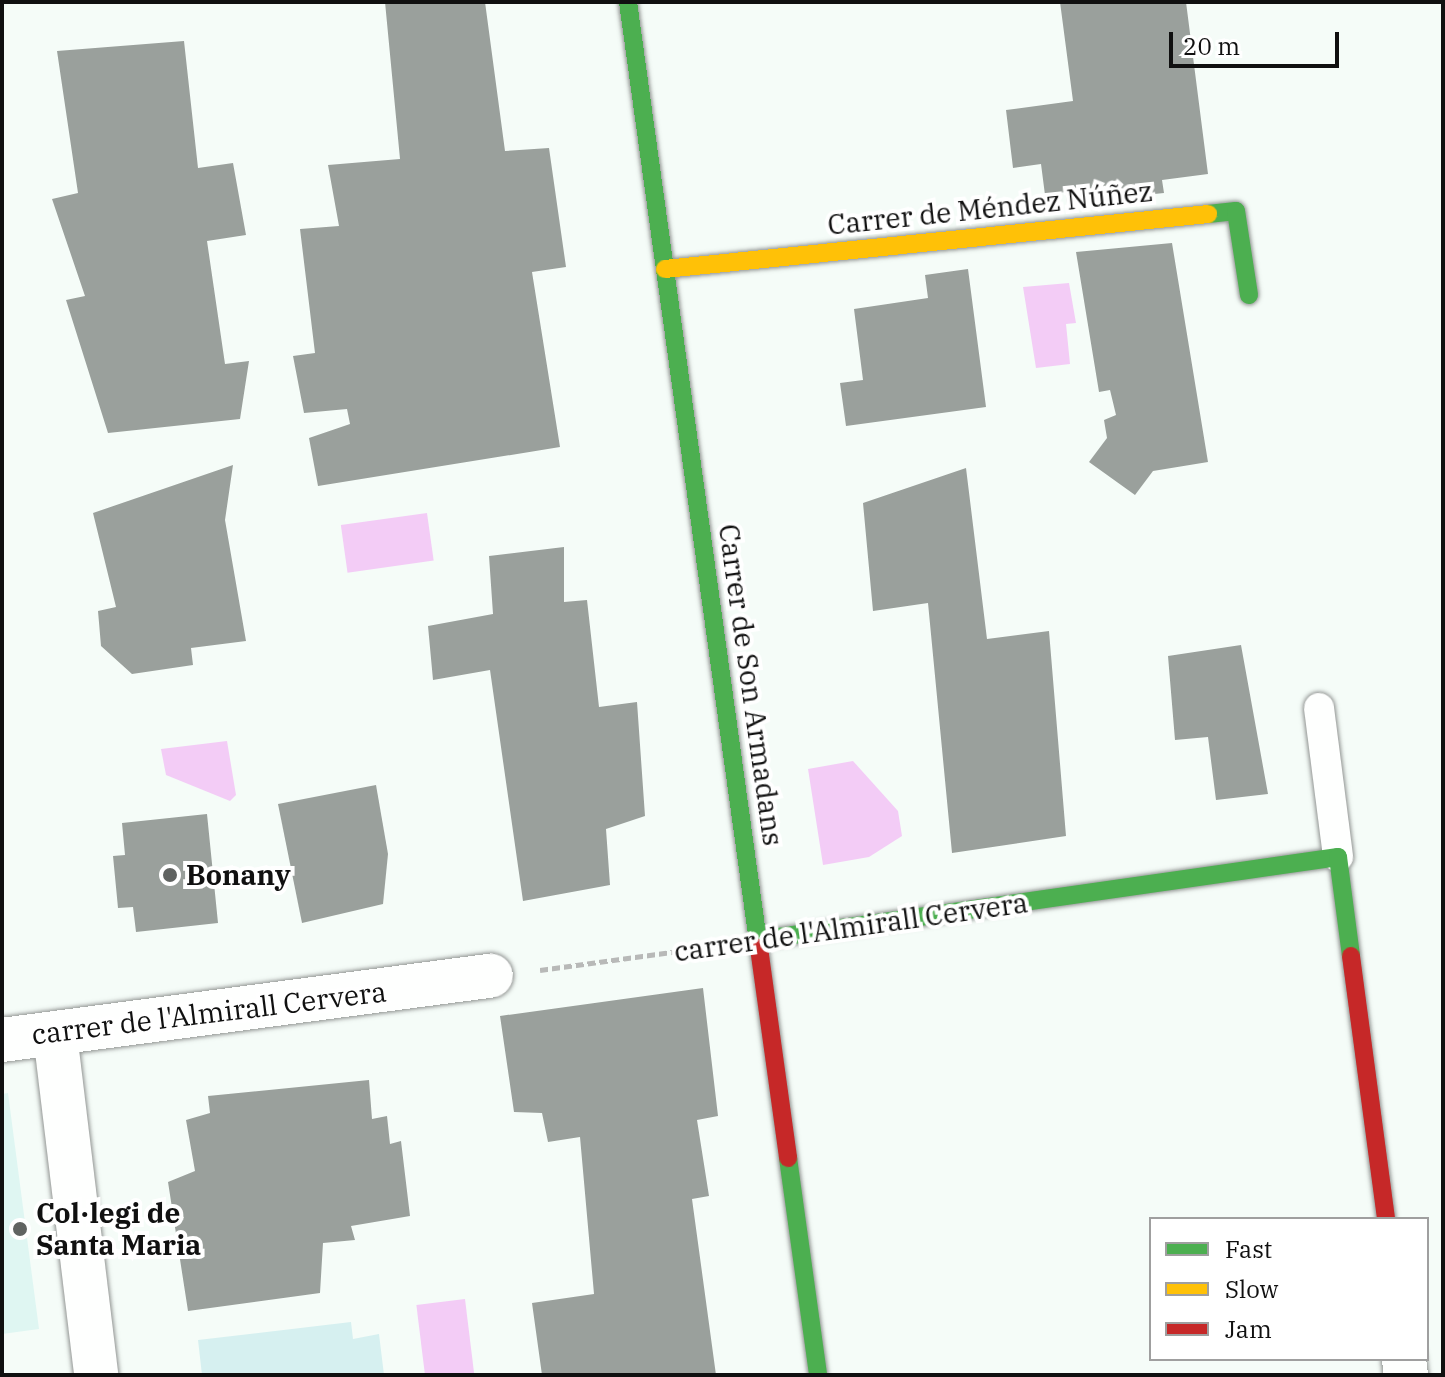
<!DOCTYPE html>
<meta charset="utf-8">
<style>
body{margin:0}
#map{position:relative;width:1445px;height:1377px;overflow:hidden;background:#f5fcf8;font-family:"IBM Plex Serif",serif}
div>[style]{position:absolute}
.green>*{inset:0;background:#d6f0f0}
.pitch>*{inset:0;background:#dff6f2}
.water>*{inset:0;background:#f3ccf6;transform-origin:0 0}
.building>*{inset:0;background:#9aa09c}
.path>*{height:5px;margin-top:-2.5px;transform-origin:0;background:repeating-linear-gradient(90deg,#b8b9b8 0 8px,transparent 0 12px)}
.roads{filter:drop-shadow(0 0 2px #939694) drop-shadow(0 0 2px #939694)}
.lane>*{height:30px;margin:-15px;padding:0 15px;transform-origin:15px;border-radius:15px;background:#fefffe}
.street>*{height:44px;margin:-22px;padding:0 22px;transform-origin:22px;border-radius:22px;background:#fefffe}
.fast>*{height:18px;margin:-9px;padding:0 9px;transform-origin:9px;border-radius:9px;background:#4caf50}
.slow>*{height:18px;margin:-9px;padding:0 9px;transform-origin:9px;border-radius:9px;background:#ffc107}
.jam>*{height:18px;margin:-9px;padding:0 9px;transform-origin:9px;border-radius:9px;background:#c62828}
.dots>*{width:22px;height:22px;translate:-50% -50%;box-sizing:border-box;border:4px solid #fff;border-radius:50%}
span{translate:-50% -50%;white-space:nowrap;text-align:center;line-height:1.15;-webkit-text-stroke:8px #fff;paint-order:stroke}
.street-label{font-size:28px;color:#101010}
.poi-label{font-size:28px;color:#101010;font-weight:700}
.left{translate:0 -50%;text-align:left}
.frame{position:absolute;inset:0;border:4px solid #101010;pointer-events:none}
.legend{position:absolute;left:1149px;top:1217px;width:280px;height:144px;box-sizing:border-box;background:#fff;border:2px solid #9f9f9f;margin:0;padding:10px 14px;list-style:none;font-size:24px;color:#101010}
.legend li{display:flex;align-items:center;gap:16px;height:40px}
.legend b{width:40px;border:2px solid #9f9f9f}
.scale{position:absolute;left:1169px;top:32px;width:170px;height:36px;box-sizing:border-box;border:4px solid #101010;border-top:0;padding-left:10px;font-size:24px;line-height:28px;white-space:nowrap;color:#101010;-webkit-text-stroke:6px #fff;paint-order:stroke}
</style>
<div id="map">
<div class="green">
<div style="clip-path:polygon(351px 1322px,353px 1339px,379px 1334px,384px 1375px,202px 1375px,198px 1340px)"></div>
</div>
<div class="pitch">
<div style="clip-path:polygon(8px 1093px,39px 1329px,2px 1334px,2px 1094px)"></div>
</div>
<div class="water">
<div style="clip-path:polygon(1069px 283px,1076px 323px,1066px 324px,1070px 364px,1036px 368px,1023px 287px)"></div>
<div style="left:427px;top:513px;width:48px;height:87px;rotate:82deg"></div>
<div style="clip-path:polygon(227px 741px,236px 795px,230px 801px,166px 775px,161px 749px)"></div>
<div style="clip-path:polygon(853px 761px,898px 811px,902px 836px,869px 857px,823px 865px,808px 769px)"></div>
<div style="left:465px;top:1299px;width:77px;height:49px;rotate:83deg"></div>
</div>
<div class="building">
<div style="clip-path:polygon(385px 2px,485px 2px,505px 151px,549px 148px,566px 267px,532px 272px,560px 447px,318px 486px,309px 438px,350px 424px,347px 409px,304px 413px,293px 356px,315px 353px,300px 229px,339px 226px,328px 165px,400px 159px)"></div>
<div style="clip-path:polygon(1060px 2px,1186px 2px,1208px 174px,1162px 180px,1164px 193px,1067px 203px,1066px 192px,1045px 195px,1041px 164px,1013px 168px,1006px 110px,1073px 101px)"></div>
<div style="clip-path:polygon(184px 41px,198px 168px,233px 163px,246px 235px,207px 241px,225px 364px,249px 361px,240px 419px,108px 433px,66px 300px,85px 296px,52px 199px,78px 193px,57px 51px)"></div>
<div style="clip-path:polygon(1172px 243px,1208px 462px,1153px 471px,1135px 495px,1089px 462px,1107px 438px,1104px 420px,1116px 415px,1110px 390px,1099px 392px,1076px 252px)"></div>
<div style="clip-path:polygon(968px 269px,986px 407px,846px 426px,840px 383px,863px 380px,854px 309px,928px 298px,925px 275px)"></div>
<div style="clip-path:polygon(233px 465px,225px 520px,246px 641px,191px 648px,193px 665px,132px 674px,101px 646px,98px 611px,116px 607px,93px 513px)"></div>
<div style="clip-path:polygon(966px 468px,987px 639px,1049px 631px,1066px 836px,952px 853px,928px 603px,873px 611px,863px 503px)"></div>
<div style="clip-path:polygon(564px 547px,564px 602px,587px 600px,599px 707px,637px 702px,645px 816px,606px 829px,610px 885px,523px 901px,490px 670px,433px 680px,428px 626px,493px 614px,489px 556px)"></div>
<div style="clip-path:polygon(1241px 645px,1268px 794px,1216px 800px,1208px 737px,1175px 740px,1168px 656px)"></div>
<div style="clip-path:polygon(376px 785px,388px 854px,383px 904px,302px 923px,278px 804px)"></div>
<div style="clip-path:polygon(207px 814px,218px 923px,136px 932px,133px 907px,118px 908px,113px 856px,125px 855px,122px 823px)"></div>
<div style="clip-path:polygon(703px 988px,718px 1116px,697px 1120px,709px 1196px,692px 1199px,716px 1375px,542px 1375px,532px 1303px,594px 1294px,580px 1137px,548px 1142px,542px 1113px,514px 1112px,500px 1016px)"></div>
<div style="clip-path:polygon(369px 1080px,372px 1119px,387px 1116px,390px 1144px,401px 1141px,410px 1216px,351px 1226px,355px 1240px,323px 1243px,320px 1293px,188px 1311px,168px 1182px,195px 1171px,186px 1120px,210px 1113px,208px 1096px)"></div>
</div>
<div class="path">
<div style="left:540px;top:970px;width:170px;rotate:-7.8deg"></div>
</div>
<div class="roads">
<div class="lane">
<div style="left:1319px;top:708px;width:150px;rotate:82.7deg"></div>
</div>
<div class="street">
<div style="left:55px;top:1034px;width:343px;rotate:83.1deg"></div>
<div style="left:2px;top:1040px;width:493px;rotate:-7.5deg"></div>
<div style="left:1404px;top:1359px;width:16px;rotate:83deg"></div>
</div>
<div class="fast">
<div style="left:628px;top:2px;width:955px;rotate:82.12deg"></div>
<div style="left:1208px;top:214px;width:28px;rotate:-6deg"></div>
<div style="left:1236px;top:211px;width:85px;rotate:81.2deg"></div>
<div style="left:758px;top:940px;width:586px;rotate:-8.14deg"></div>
<div style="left:1338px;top:857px;width:100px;rotate:82.5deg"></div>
<div style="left:788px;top:1158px;width:219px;rotate:82.1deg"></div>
</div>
<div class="slow">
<div style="left:665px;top:269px;width:546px;rotate:-5.78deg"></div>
</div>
<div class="jam">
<div style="left:759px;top:948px;width:212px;rotate:82.1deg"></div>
<div style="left:1351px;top:956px;width:265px;rotate:82.4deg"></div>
</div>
</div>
<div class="dots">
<div style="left:170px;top:875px;background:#606361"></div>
<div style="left:20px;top:1229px;background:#606361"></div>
</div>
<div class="street-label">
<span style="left:990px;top:208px;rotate:-6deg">Carrer de Méndez Núñez</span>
<span style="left:751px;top:685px;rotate:82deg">Carrer de Son Armadans</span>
<span style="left:851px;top:927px;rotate:-8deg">carrer de l'Almirall Cervera</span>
<span style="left:209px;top:1013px;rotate:-7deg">carrer de l'Almirall Cervera</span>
</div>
<div class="poi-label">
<span class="left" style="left:186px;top:875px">Bonany</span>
<span class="left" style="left:36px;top:1229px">Col·legi de<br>Santa Maria</span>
</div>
<div class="frame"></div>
<ul class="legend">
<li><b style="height:10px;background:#4caf50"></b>Fast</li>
<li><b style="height:10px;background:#ffc107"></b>Slow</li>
<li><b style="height:10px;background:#c62828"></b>Jam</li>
</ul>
<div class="scale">20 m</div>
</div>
